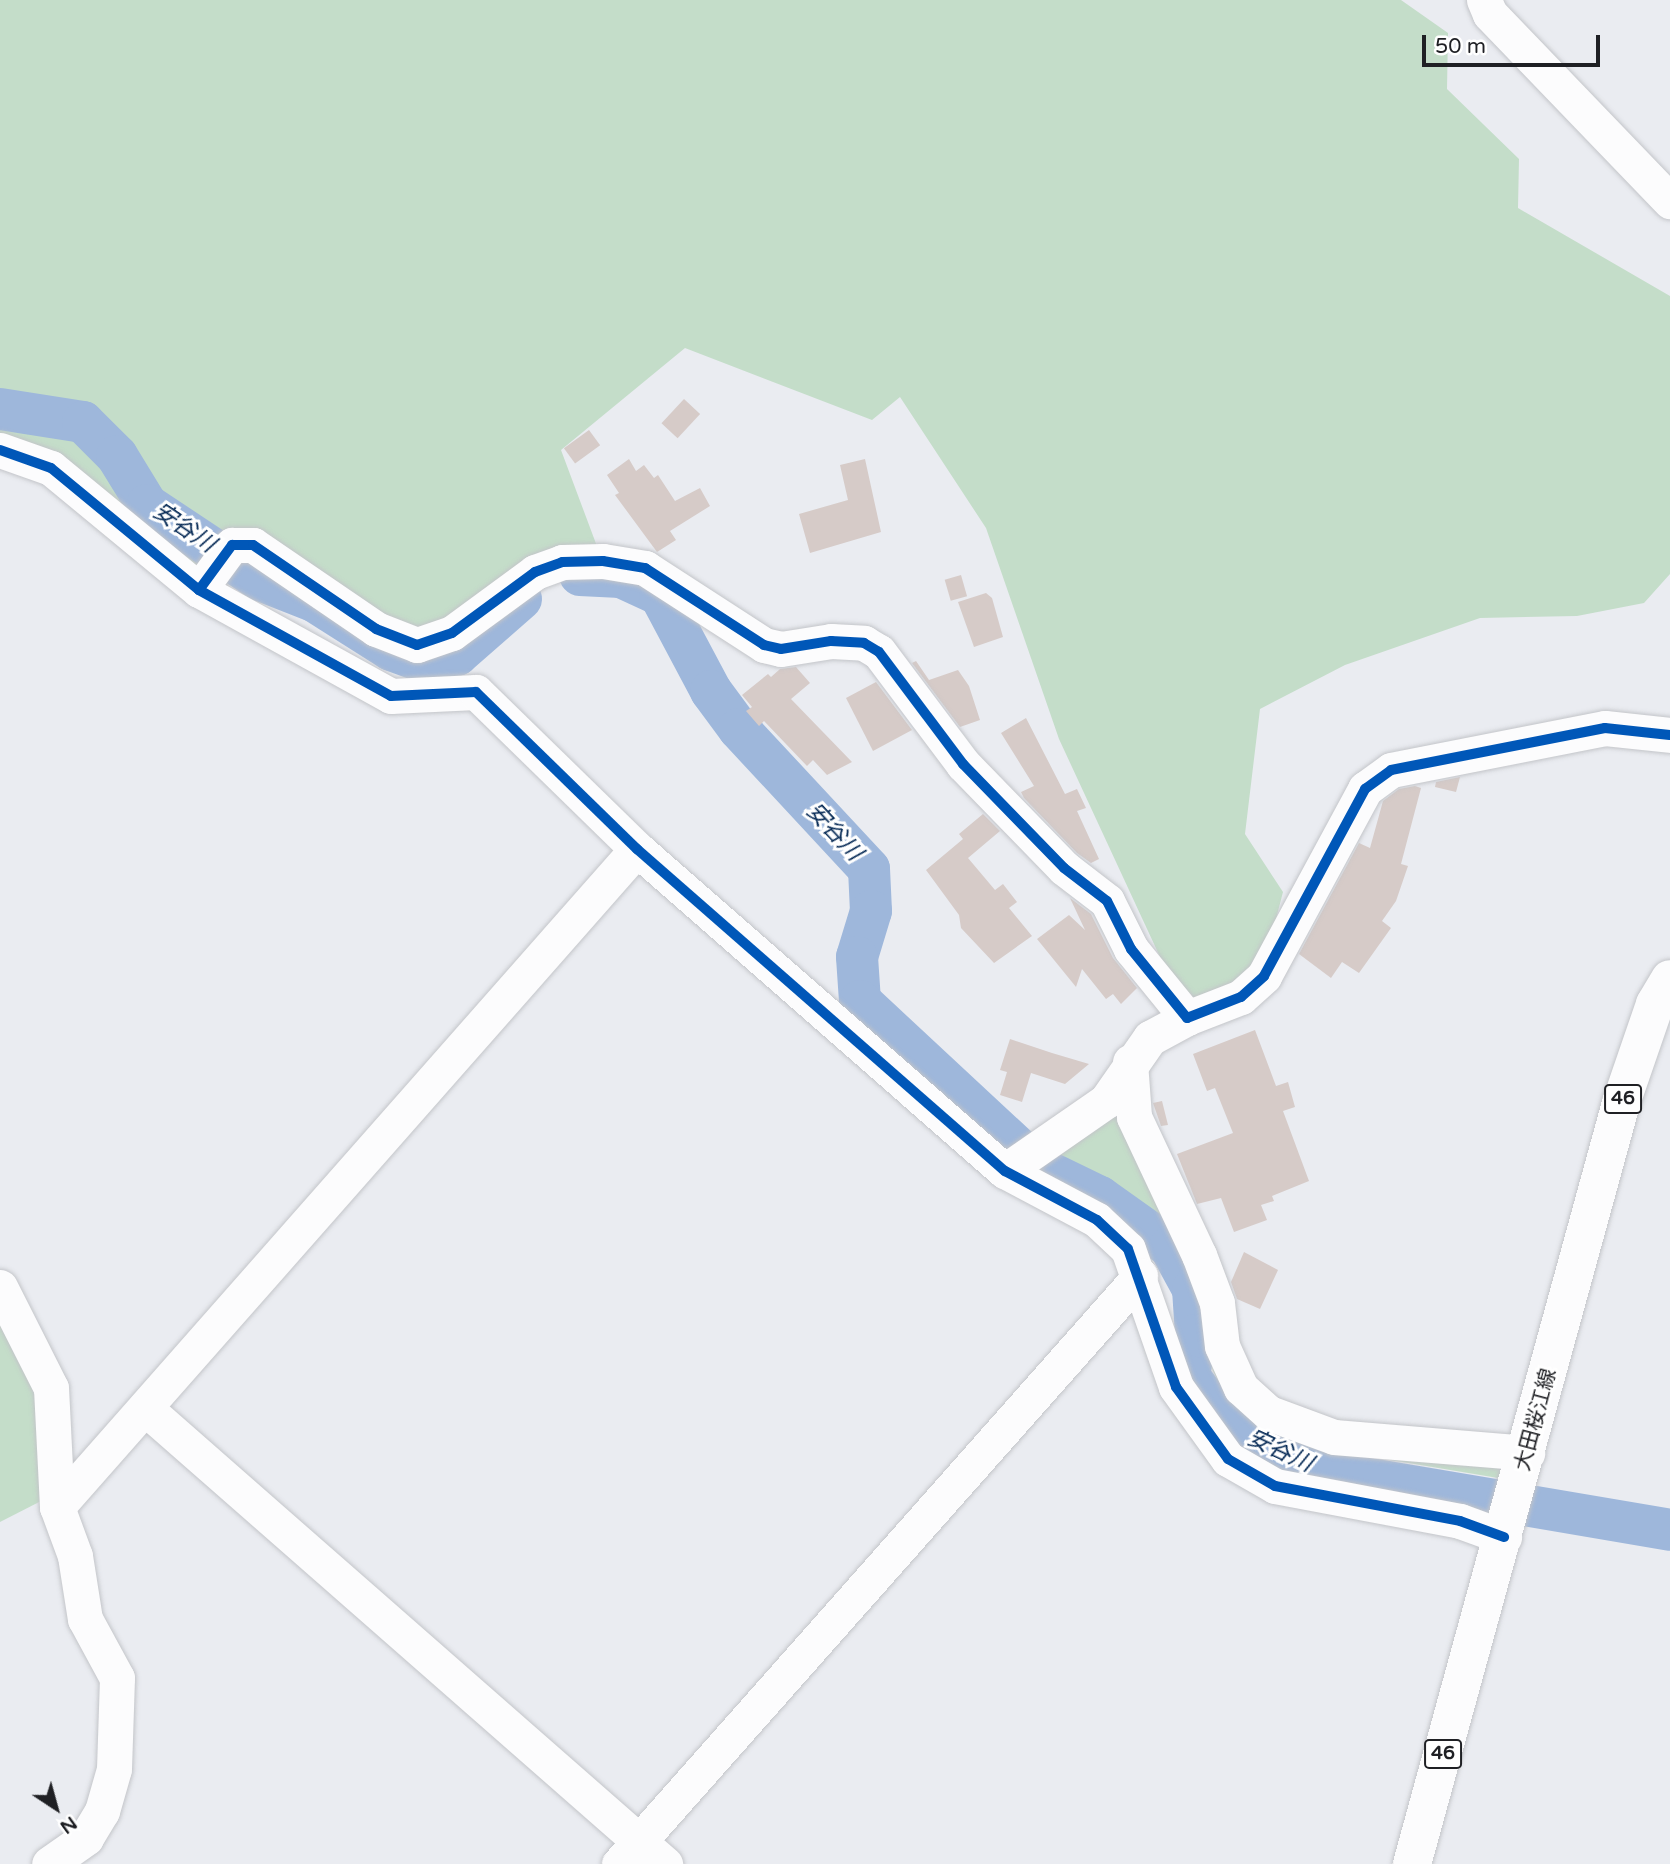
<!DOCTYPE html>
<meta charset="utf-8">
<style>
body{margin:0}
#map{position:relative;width:1670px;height:1864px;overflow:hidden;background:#eaecf1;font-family:"Varela Round","Noto Sans JP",sans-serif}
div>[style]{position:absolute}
.green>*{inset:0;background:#c4ddc9}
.river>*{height:42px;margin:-21px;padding:0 21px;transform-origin:21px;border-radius:21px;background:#9eb7db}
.building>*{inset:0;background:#d6cbc8;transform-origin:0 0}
.roads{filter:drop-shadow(0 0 2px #c3c5c9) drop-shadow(0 0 2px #c3c5c9)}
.minor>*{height:35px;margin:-17.5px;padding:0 17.5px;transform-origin:17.5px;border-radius:17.5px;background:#fcfcfd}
.major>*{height:38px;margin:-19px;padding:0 19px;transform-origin:19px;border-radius:19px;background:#fcfcfd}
.cycleway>*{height:10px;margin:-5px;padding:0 5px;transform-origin:5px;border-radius:5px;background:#0057b8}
span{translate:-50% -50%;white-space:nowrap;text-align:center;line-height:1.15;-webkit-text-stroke:6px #fff;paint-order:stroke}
.shield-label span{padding:2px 5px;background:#fff;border:2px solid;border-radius:5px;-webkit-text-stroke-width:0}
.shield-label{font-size:19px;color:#1f2024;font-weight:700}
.street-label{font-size:21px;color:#1f2024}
.water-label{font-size:23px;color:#052955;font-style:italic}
.north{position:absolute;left:21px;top:1773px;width:70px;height:70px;-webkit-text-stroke:5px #fff;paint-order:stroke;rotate:144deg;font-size:19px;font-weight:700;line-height:28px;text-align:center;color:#1f2024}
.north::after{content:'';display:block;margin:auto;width:24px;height:32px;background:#1f2024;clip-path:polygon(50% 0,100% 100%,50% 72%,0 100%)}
.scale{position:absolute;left:1422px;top:35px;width:178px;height:32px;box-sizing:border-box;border:4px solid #1f2024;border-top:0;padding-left:9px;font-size:21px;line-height:24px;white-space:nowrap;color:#1f2024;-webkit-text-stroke:5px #fff;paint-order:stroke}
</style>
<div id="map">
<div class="green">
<div style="clip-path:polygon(0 0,1401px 0,1448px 33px,1447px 89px,1519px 159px,1518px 208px,1670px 296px,1670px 574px,1644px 603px,1577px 616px,1480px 618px,1345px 665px,1260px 709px,1245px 834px,1283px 892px,1266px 957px,1198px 1007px,1167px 972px,1059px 739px,986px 528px,900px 397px,872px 420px,685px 348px,561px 450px,601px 557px,422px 639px,259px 542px,198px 577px,0 444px)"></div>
<div style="clip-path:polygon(1123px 1097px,1244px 1401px,1497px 1453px,1504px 1479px,1367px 1456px,1295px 1449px,1254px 1426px,1230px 1403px,1213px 1371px,1203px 1334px,1202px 1300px,1178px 1244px,1038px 1152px)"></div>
<div style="clip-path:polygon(0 1302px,48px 1396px,47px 1498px,0 1522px)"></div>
</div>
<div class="river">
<div style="left:0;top:409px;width:84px;rotate:8.9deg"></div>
<div style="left:83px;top:422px;width:48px;rotate:45deg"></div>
<div style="left:117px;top:456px;width:57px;rotate:58.5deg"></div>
<div style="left:147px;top:505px;width:136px;rotate:33.6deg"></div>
<div style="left:260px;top:580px;width:58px;rotate:21.3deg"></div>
<div style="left:314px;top:601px;width:91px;rotate:32.5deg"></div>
<div style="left:391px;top:650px;width:33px;rotate:20deg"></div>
<div style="left:422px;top:661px;width:36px;rotate:-10deg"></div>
<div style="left:457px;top:655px;width:85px;rotate:-41.2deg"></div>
<div style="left:580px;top:575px;width:41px;rotate:2.8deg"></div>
<div style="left:621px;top:577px;width:43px;rotate:24.8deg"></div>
<div style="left:660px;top:595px;width:109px;rotate:62deg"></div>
<div style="left:711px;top:691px;width:47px;rotate:53.6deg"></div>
<div style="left:739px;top:729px;width:191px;rotate:47.1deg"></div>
<div style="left:869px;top:869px;width:42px;rotate:87.3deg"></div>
<div style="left:871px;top:911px;width:48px;rotate:106.9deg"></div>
<div style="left:857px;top:957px;width:44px;rotate:86.1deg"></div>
<div style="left:860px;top:1001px;width:246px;rotate:42.9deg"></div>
<div style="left:1040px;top:1168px;width:67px;rotate:25.8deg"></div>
<div style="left:1100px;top:1197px;width:86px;rotate:35.5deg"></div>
<div style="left:1170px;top:1247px;width:48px;rotate:61.3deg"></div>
<div style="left:1193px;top:1289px;width:46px;rotate:86.3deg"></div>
<div style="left:1196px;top:1335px;width:42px;rotate:99.7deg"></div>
<div style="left:1189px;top:1376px;width:42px;rotate:53.7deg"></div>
<div style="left:1214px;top:1410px;width:50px;rotate:41deg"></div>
<div style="left:1252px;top:1443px;width:59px;rotate:25.3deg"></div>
<div style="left:1305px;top:1468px;width:370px;rotate:9.6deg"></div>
</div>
<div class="building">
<div style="left:684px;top:399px;width:22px;height:33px;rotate:43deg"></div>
<div style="left:589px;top:430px;width:19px;height:31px;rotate:54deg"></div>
<div style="clip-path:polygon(629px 459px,636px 471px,644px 465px,654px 478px,658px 475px,675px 501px,700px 488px,710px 506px,670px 531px,676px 540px,657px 552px,615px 495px,619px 493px,607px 475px)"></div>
<div style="clip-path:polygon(865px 459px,881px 532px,810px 553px,799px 514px,848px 500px,840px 465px)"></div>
<div style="left:961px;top:575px;width:22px;height:17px;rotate:74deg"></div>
<div style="clip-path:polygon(986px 593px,992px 598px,1003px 637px,974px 647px,958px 602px)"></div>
<div style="clip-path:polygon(916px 661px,929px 680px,958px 670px,969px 686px,980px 720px,960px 727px,912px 663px)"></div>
<div style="clip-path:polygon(796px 667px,810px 683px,791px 699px,852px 762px,827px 775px,813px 760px,807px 766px,764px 721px,759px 726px,746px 711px,752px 707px,742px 695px,768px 674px,771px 677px,780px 669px)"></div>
<div style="clip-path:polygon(876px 682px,912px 730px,873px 751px,846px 698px)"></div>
<div style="clip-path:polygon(1026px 718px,1065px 794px,1077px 789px,1086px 808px,1077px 811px,1099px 859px,1091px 863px,1077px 853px,1024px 798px,1021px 792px,1034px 786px,1001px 733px)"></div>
<div style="clip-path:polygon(1460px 777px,1456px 792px,1435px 787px,1436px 782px)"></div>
<div style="clip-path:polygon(1415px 786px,1421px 788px,1401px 864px,1408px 866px,1396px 901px,1382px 921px,1391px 928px,1359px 973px,1342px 962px,1331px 978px,1299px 954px,1359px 843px,1370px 848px,1383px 801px,1399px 789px)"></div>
<div style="clip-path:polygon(983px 814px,1000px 831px,968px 858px,995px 890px,1003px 884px,1017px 902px,1009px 908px,1032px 936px,994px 963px,961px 928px,959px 915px,926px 870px,963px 839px,959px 834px)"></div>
<div style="clip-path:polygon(1070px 898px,1091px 914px,1113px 958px,1137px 988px,1121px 1004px,1113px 994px,1106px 999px,1082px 969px,1076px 987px,1037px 939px,1069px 915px,1085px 930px)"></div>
<div style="clip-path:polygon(1255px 1030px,1276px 1086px,1288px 1082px,1295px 1107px,1283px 1111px,1309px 1181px,1272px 1196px,1274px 1201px,1261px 1205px,1267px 1220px,1234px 1232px,1221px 1198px,1197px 1204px,1177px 1154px,1233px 1133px,1215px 1088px,1207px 1091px,1193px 1054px)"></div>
<div style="clip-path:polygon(1010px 1039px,1052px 1053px,1089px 1064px,1065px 1084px,1031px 1073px,1022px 1102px,1000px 1095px,1007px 1072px,1000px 1070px)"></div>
<div style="clip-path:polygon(1162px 1101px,1168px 1125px,1161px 1126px,1153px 1103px)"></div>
<div style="clip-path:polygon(1244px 1252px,1278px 1270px,1260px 1309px,1237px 1299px,1231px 1282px)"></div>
</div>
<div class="roads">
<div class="minor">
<div style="left:1484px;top:0;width:15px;rotate:67deg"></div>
<div style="left:1490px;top:14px;width:260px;rotate:46.1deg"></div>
<div style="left:0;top:450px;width:54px;rotate:19.4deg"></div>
<div style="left:51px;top:468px;width:192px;rotate:39.5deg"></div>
<div style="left:199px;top:590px;width:219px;rotate:28.9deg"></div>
<div style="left:391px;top:696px;width:85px;rotate:-2.7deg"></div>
<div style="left:476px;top:692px;width:225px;rotate:44.3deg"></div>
<div style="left:637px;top:849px;width:489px;rotate:41.2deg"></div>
<div style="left:1005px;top:1171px;width:104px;rotate:28deg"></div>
<div style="left:1097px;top:1220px;width:42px;rotate:43.1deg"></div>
<div style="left:1128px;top:1249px;width:146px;rotate:70.8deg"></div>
<div style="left:1176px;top:1387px;width:89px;rotate:54.2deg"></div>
<div style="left:1228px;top:1459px;width:54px;rotate:29.9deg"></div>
<div style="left:1275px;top:1486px;width:188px;rotate:10.7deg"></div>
<div style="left:1460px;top:1521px;width:47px;rotate:20deg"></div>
<div style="left:199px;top:590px;width:56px;rotate:-53.7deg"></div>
<div style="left:232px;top:545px;width:21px"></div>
<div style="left:253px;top:545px;width:149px;rotate:34.3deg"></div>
<div style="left:376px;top:629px;width:44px;rotate:21.3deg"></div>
<div style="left:417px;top:645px;width:37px;rotate:-19deg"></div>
<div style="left:452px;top:633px;width:103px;rotate:-36.3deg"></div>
<div style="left:535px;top:572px;width:29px;rotate:-20deg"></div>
<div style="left:562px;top:562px;width:41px;rotate:-1.4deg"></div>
<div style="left:603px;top:561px;width:43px;rotate:9.5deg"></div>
<div style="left:645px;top:568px;width:142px;rotate:32.9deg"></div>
<div style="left:764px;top:645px;width:17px;rotate:13deg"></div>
<div style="left:781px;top:649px;width:51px;rotate:-9.1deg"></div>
<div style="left:831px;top:641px;width:33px;rotate:3deg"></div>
<div style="left:864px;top:643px;width:17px;rotate:31deg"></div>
<div style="left:879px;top:652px;width:140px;rotate:53.1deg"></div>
<div style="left:963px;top:764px;width:145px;rotate:45.8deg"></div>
<div style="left:1064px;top:868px;width:54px;rotate:37.5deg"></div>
<div style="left:1107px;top:901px;width:54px;rotate:63.4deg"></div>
<div style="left:1131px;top:949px;width:89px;rotate:50.9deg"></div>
<div style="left:1187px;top:1018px;width:58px;rotate:-21.3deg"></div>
<div style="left:1241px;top:997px;width:31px;rotate:-42deg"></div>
<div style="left:1264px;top:976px;width:213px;rotate:-61.6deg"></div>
<div style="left:1365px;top:789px;width:32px;rotate:-36deg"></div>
<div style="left:1391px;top:770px;width:218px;rotate:-11.1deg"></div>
<div style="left:1605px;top:728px;width:65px;rotate:6.1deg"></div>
<div style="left:1130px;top:1062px;width:55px;rotate:85.8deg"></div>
<div style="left:1134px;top:1117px;width:153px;rotate:64.8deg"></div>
<div style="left:1199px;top:1255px;width:51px;rotate:69.4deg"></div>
<div style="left:1217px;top:1303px;width:43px;rotate:83.4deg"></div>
<div style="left:1222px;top:1346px;width:46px;rotate:65.7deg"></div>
<div style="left:1241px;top:1388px;width:38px;rotate:42deg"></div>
<div style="left:1269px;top:1413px;width:69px;rotate:20.3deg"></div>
<div style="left:1334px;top:1437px;width:194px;rotate:4.7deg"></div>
<div style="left:1005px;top:1171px;width:123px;rotate:-34.7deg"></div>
<div style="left:1106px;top:1101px;width:77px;rotate:-55.1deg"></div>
<div style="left:1150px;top:1038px;width:42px;rotate:-28.4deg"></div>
<div style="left:0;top:1287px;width:113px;rotate:63.2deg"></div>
<div style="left:51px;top:1388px;width:119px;rotate:87.1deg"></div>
<div style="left:57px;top:1507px;width:52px;rotate:69.8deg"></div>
<div style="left:75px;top:1556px;width:64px;rotate:81deg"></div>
<div style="left:85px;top:1619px;width:67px;rotate:61.5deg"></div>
<div style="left:117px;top:1678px;width:91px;rotate:91.9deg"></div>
<div style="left:114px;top:1769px;width:44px;rotate:105.9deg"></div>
<div style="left:102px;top:1811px;width:31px;rotate:121deg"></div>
<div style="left:86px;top:1838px;width:45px;rotate:144.9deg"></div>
<div style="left:145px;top:1408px;width:692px;rotate:41.25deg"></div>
<div style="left:57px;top:1507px;width:877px;rotate:-48.61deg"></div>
<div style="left:619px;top:1864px;width:786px;rotate:-48.46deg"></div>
</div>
<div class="major">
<div style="left:1412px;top:1864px;width:789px;rotate:-74.64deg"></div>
<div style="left:1621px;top:1103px;width:105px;rotate:-71deg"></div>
<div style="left:1655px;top:1004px;width:29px;rotate:-59deg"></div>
</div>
</div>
<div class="cycleway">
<div style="left:0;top:450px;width:54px;rotate:19.4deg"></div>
<div style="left:51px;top:468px;width:192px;rotate:39.5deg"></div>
<div style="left:199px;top:590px;width:219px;rotate:28.9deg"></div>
<div style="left:391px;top:696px;width:85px;rotate:-2.7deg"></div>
<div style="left:476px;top:692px;width:225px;rotate:44.3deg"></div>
<div style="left:637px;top:849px;width:489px;rotate:41.2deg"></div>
<div style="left:1005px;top:1171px;width:104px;rotate:28deg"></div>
<div style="left:1097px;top:1220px;width:42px;rotate:43.1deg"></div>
<div style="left:1128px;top:1249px;width:146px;rotate:70.8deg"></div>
<div style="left:1176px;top:1387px;width:89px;rotate:54.2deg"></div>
<div style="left:1228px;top:1459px;width:54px;rotate:29.9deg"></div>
<div style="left:1275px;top:1486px;width:188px;rotate:10.7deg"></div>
<div style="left:1460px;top:1521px;width:47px;rotate:20deg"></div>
<div style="left:199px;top:590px;width:56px;rotate:-53.7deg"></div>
<div style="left:232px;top:545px;width:21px"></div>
<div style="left:253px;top:545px;width:149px;rotate:34.3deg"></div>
<div style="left:376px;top:629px;width:44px;rotate:21.3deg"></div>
<div style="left:417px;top:645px;width:37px;rotate:-19deg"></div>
<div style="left:452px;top:633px;width:103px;rotate:-36.3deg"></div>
<div style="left:535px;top:572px;width:29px;rotate:-20deg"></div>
<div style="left:562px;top:562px;width:41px;rotate:-1.4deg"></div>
<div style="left:603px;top:561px;width:43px;rotate:9.5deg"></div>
<div style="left:645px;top:568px;width:142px;rotate:32.9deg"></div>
<div style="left:764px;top:645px;width:17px;rotate:13deg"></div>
<div style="left:781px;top:649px;width:51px;rotate:-9.1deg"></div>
<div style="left:831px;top:641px;width:33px;rotate:3deg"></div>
<div style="left:864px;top:643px;width:17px;rotate:31deg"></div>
<div style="left:879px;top:652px;width:140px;rotate:53.1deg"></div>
<div style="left:963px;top:764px;width:145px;rotate:45.8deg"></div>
<div style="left:1064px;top:868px;width:54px;rotate:37.5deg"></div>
<div style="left:1107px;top:901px;width:54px;rotate:63.4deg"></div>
<div style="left:1131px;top:949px;width:89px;rotate:50.9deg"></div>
<div style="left:1187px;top:1018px;width:58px;rotate:-21.3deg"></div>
<div style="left:1241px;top:997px;width:31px;rotate:-42deg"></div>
<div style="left:1264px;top:976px;width:213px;rotate:-61.6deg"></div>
<div style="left:1365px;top:789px;width:32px;rotate:-36deg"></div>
<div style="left:1391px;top:770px;width:218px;rotate:-11.1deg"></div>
<div style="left:1605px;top:728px;width:65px;rotate:6.1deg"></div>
</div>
<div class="shield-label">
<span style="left:1623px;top:1099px">46</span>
<span style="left:1443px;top:1754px">46</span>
</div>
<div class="street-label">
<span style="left:1536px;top:1420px;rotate:-75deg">大田桜江線</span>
</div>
<div class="water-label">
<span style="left:184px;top:528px;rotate:34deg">安谷川</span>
<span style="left:834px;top:832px;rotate:47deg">安谷川</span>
<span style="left:1280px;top:1451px;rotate:25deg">安谷川</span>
</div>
<div class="north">N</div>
<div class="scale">50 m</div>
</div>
